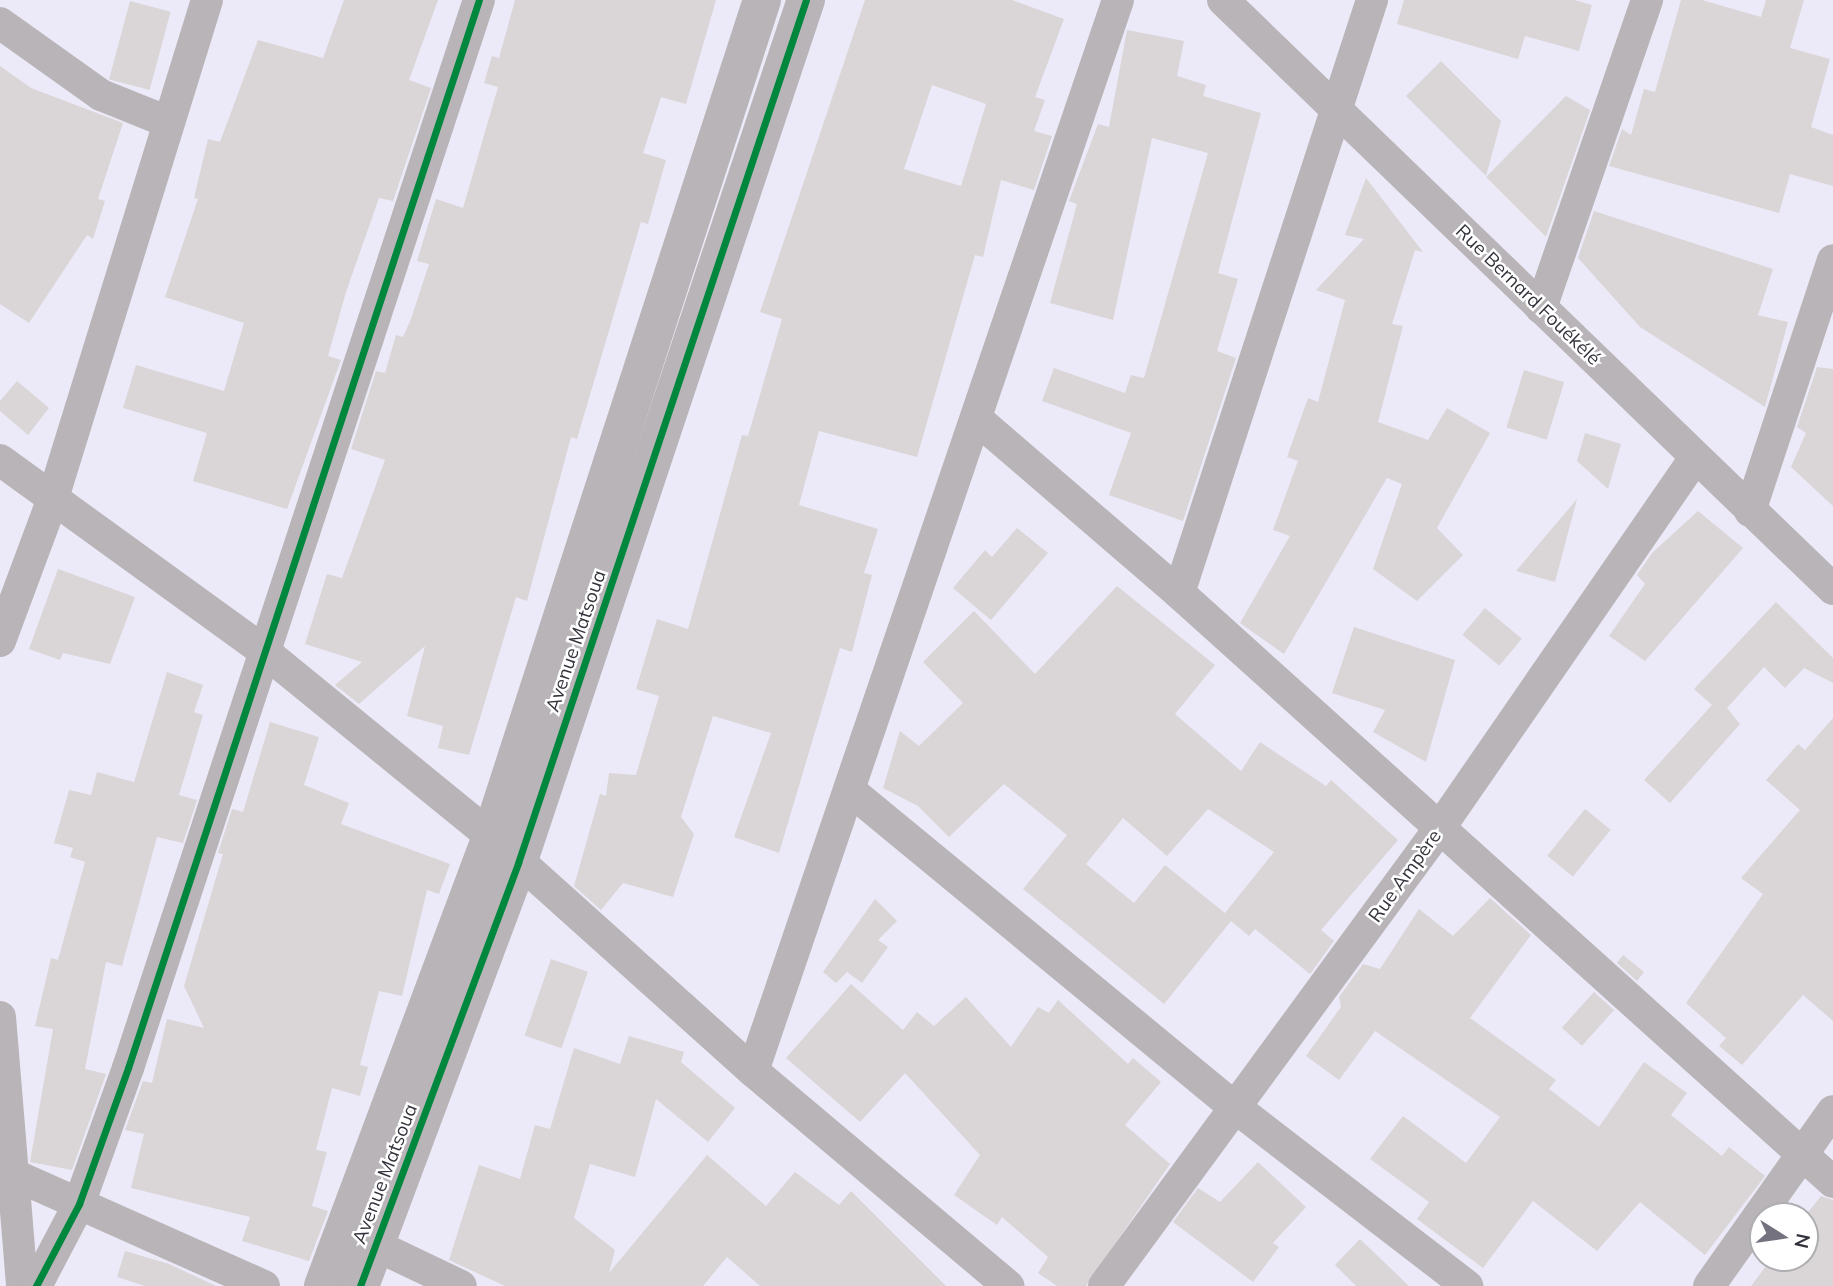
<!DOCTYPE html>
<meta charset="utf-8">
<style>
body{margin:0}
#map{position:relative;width:1833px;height:1286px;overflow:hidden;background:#eceaf8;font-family:Mulish,sans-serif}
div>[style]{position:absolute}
.building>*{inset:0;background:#dad5d7;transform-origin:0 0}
.minor>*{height:32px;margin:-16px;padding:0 16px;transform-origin:16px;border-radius:16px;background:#b8b4b7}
.tertiary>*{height:38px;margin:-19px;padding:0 19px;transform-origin:19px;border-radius:19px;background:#b8b4b7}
.cycleway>*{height:7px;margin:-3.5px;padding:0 3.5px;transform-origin:3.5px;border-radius:3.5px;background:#00873e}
span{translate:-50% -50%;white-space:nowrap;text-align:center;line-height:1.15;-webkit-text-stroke:5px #fff;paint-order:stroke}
.street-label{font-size:19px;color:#34323c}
.north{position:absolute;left:1749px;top:1202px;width:70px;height:70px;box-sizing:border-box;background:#fff;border:2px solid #aeadb1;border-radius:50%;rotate:102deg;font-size:19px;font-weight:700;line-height:28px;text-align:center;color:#34323c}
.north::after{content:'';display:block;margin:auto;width:24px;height:32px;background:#74727e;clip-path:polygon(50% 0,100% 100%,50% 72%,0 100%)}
</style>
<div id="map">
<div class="building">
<div style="clip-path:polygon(344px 0,438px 0,409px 80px,431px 88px,393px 201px,379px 198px,346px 292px,328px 356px,341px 360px,287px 509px,193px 481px,207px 433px,123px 408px,136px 365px,224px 391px,244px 323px,165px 297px,198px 199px,194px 198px,208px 139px,220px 142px,258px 40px,323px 58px)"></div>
<div style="clip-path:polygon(515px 0,716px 0,686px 104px,661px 97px,643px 153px,666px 160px,648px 224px,641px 222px,577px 439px,571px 437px,527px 601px,516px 597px,469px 755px,438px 748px,443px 726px,407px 716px,425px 646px,359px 704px,335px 685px,362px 662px,305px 644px,327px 574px,342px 578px,385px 460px,351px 449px,376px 371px,385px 373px,396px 335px,403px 337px,411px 319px,429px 264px,417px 261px,436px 199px,463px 208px,498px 87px,484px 83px,492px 56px,499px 58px)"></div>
<div style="clip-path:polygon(evenodd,865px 0,1012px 0,1064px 19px,1035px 97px,1045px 100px,1034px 131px,1052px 136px,1034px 190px,1001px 180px,983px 257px,975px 255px,917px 457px,819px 431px,799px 505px,878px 529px,864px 573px,872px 575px,852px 652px,840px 648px,779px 853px,734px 837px,771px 733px,713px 716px,681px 817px,694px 834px,673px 897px,623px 883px,601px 910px,574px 886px,600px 794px,606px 796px,609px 773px,636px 775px,659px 696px,636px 689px,657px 619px,688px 629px,742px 435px,748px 436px,782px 319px,760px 312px,865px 0,932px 85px,986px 104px,961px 186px,904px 169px,932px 85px)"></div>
<div style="clip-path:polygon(1404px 0,1574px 0,1592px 5px,1579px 51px,1525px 36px,1518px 59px,1397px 24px)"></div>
<div style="clip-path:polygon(1681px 0,1702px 0,1761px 17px,1766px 0,1804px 0,1790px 48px,1830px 59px,1811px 127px,1833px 135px,1833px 186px,1790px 174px,1779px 213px,1609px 166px,1622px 129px,1631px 135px,1644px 89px,1655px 92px)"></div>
<div style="left:130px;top:1px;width:42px;height:81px;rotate:15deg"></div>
<div style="clip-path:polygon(1127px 30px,1184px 41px,1177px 76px,1206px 85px,1203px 96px,1261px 113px,1218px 273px,1238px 279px,1217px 351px,1236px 358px,1183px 521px,1109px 495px,1131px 433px,1042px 401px,1054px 368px,1125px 393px,1131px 375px,1144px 378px,1208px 153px,1152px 138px,1113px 320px,1050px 303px,1077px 204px,1069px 201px,1098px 124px,1109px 127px)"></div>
<div style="clip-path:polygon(1441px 61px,1501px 121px,1486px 176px,1406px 96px)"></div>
<div style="clip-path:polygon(0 66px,31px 88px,123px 123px,98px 199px,105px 201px,93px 239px,87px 235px,29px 323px,0 304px)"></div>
<div style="clip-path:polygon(1566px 96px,1590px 110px,1546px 237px,1486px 177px)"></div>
<div style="clip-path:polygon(1366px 178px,1423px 252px,1415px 250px,1392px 324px,1403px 326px,1378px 422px,1428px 440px,1447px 408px,1490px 433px,1437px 528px,1463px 555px,1417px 601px,1373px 569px,1402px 484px,1387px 478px,1284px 654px,1240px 623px,1290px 536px,1273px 530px,1298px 461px,1287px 457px,1308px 398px,1318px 402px,1345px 300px,1316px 290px,1364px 239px,1345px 235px)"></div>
<div style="clip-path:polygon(1594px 211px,1773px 269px,1758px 315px,1788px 322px,1765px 407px,1640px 327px,1578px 258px)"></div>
<div style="clip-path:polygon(1817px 367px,1833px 369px,1833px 506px,1791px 467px,1806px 433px,1797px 427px)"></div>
<div style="left:1524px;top:370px;width:42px;height:60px;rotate:17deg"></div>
<div style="clip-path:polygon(17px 381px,49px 408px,28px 435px,0 411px,0 401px)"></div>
<div style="clip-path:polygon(1585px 433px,1621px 444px,1608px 489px,1577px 461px)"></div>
<div style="clip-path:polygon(1577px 499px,1555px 582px,1516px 571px)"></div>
<div style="clip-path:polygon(1698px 511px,1743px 548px,1645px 661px,1609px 636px,1645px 584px,1637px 575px,1652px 553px)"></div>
<div style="clip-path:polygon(1017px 528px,1048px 553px,991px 620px,953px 588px,985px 550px,992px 557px)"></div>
<div style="clip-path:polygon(58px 569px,135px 597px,110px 664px,63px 653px,60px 660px,29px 649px)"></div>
<div style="clip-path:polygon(evenodd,1117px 586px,1215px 665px,1175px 714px,1241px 771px,1260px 742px,1326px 786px,1331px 780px,1398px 840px,1321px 930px,1334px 941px,1310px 974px,1255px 929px,1249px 936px,1231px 921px,1164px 1004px,1023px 889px,1067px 835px,1004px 784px,949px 837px,918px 806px,883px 788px,900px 731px,919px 746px,963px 703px,923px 662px,974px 611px,1035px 674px,1117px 586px,1208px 809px,1274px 852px,1225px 913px,1165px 865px,1134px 903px,1086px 864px,1123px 818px,1167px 856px,1208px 809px)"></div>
<div style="clip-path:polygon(1776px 602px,1833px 658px,1833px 683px,1804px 668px,1785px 688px,1764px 667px,1727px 708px,1740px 724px,1670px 803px,1644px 780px,1712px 705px,1694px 689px)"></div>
<div style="left:1485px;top:608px;width:48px;height:35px;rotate:40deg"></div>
<div style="clip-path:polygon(1354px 627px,1455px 660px,1426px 762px,1373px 732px,1385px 710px,1332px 693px)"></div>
<div style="clip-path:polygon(167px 672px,203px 685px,194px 712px,203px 715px,179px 795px,197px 800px,183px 843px,157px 837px,122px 966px,106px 962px,85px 1069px,106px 1074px,72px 1170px,30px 1162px,53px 1029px,35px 1026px,51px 958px,58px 960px,85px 862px,70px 857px,73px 848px,54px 843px,69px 790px,91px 795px,97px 772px,134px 782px)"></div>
<div style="clip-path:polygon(1833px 718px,1833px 1021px,1803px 995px,1742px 1065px,1719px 1046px,1726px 1038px,1686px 1003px,1763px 894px,1741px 878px,1800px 810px,1766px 780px,1798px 744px,1805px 750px)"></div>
<div style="clip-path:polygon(270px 722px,319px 737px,304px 785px,349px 803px,341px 824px,450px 864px,439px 894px,427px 890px,402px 996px,379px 991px,360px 1065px,368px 1067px,360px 1096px,332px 1088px,316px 1150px,327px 1152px,312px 1206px,328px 1211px,309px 1261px,242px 1241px,250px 1217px,131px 1188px,144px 1134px,125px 1130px,143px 1081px,152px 1083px,167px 1019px,204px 1028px,184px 986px,223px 854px,218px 853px,232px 809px,243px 812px)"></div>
<div style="left:1585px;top:809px;width:33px;height:60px;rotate:39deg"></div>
<div style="clip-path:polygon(1490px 898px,1531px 935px,1470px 1018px,1556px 1080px,1549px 1089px,1599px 1127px,1644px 1062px,1687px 1093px,1671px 1115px,1722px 1156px,1729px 1147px,1765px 1176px,1705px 1255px,1640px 1202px,1597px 1251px,1533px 1201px,1483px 1268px,1417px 1219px,1429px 1202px,1370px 1159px,1403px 1116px,1466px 1163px,1500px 1117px,1375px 1031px,1339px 1080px,1306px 1056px,1341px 1007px,1339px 997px,1363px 964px,1380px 969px,1419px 909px,1453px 936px)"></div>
<div style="clip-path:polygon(875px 899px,897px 921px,878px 940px,888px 947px,862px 983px,847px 972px,836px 983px,823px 972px)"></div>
<div style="clip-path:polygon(1623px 955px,1644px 972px,1637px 981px,1617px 963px)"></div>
<div style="left:551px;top:959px;width:39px;height:81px;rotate:19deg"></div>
<div style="clip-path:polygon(851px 984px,903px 1030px,917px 1012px,934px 1026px,966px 997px,1011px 1047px,1038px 1007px,1049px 1013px,1058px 1000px,1128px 1064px,1133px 1058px,1161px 1082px,1125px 1125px,1170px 1164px,1086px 1286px,1057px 1286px,1038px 1273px,1048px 1257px,1002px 1217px,997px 1225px,954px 1195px,980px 1155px,905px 1073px,860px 1122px,786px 1058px)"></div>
<div style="left:1594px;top:992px;width:27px;height:48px;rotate:42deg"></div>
<div style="clip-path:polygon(629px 1036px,684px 1052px,681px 1062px,735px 1108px,708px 1142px,656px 1099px,635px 1177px,590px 1164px,574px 1218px,615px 1250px,609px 1273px,707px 1155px,766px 1206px,795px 1172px,839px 1205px,851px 1191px,946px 1286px,760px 1286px,727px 1257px,703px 1286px,505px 1286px,449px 1260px,479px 1165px,520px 1179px,535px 1125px,550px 1129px,574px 1048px,620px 1064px)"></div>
<div style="clip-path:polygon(1258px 1162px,1306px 1207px,1273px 1243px,1279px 1247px,1253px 1282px,1173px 1222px,1198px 1188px,1220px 1202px)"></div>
<div style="clip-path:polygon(1821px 1196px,1833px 1200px,1833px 1286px,1751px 1286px,1772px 1258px,1805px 1258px,1805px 1216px)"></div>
<div style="clip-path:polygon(1360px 1239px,1409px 1286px,1356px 1286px,1335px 1265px)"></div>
<div style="clip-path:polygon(125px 1251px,169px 1264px,216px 1286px,145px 1286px,117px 1277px)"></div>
</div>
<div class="minor">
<div style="left:1223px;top:0;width:848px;rotate:44deg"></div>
<div style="left:0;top:23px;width:124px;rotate:35.5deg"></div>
<div style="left:101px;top:95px;width:72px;rotate:21.9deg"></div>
<div style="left:1541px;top:308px;width:326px;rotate:-71deg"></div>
<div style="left:978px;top:420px;width:265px;rotate:40.7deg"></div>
<div style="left:1179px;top:593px;width:880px;rotate:42.01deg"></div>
<div style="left:0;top:460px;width:327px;rotate:35.9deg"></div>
<div style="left:265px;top:652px;width:291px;rotate:39.2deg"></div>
<div style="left:491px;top:836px;width:352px;rotate:41.9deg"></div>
<div style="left:753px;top:1071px;width:334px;rotate:40.1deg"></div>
<div style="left:1750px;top:511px;width:264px;rotate:-71.7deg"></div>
<div style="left:1179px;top:593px;width:624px;rotate:-71.97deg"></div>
<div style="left:0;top:641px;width:149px;rotate:-69.6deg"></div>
<div style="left:52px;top:501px;width:524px;rotate:-72.81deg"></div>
<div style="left:852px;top:792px;width:497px;rotate:39.5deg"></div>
<div style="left:1236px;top:1108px;width:292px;rotate:37.6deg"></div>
<div style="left:0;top:1017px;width:270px;rotate:85.3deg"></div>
<div style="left:753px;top:1071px;width:1131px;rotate:-71.18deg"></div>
<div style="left:10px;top:1173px;width:278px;rotate:24deg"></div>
<div style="left:375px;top:1245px;width:95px;rotate:25.5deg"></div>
<div style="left:36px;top:1286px;width:93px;rotate:-62.3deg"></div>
<div style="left:79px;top:1204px;width:145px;rotate:-70.2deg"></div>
<div style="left:128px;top:1068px;width:1124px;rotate:-71.81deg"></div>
<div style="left:1104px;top:1286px;width:567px;rotate:-53.76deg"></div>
<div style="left:1439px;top:829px;width:451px;rotate:-55.4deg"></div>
<div style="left:1709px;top:1286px;width:214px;rotate:-54.7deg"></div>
</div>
<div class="tertiary">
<div style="left:323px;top:1286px;width:480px;rotate:-69.5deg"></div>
<div style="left:491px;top:836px;width:879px;rotate:-72.04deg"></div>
<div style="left:360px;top:1286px;width:452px;rotate:-69.5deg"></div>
<div style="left:518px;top:863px;width:910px;rotate:-71.55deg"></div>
</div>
<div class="cycleway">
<div style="left:36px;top:1286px;width:93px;rotate:-62.3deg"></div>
<div style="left:79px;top:1204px;width:145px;rotate:-70.2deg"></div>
<div style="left:128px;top:1068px;width:1124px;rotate:-71.81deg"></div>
<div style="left:360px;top:1286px;width:452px;rotate:-69.5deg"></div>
<div style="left:518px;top:863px;width:910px;rotate:-71.55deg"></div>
</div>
<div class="street-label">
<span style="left:1528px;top:295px;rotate:44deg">Rue Bernard Fouékélé</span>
<span style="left:576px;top:641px;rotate:-71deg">Avenue Matsoua</span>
<span style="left:1405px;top:876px;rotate:-54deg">Rue Ampère</span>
<span style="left:385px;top:1174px;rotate:-69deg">Avenue Matsoua</span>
</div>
<div class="north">N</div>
</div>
